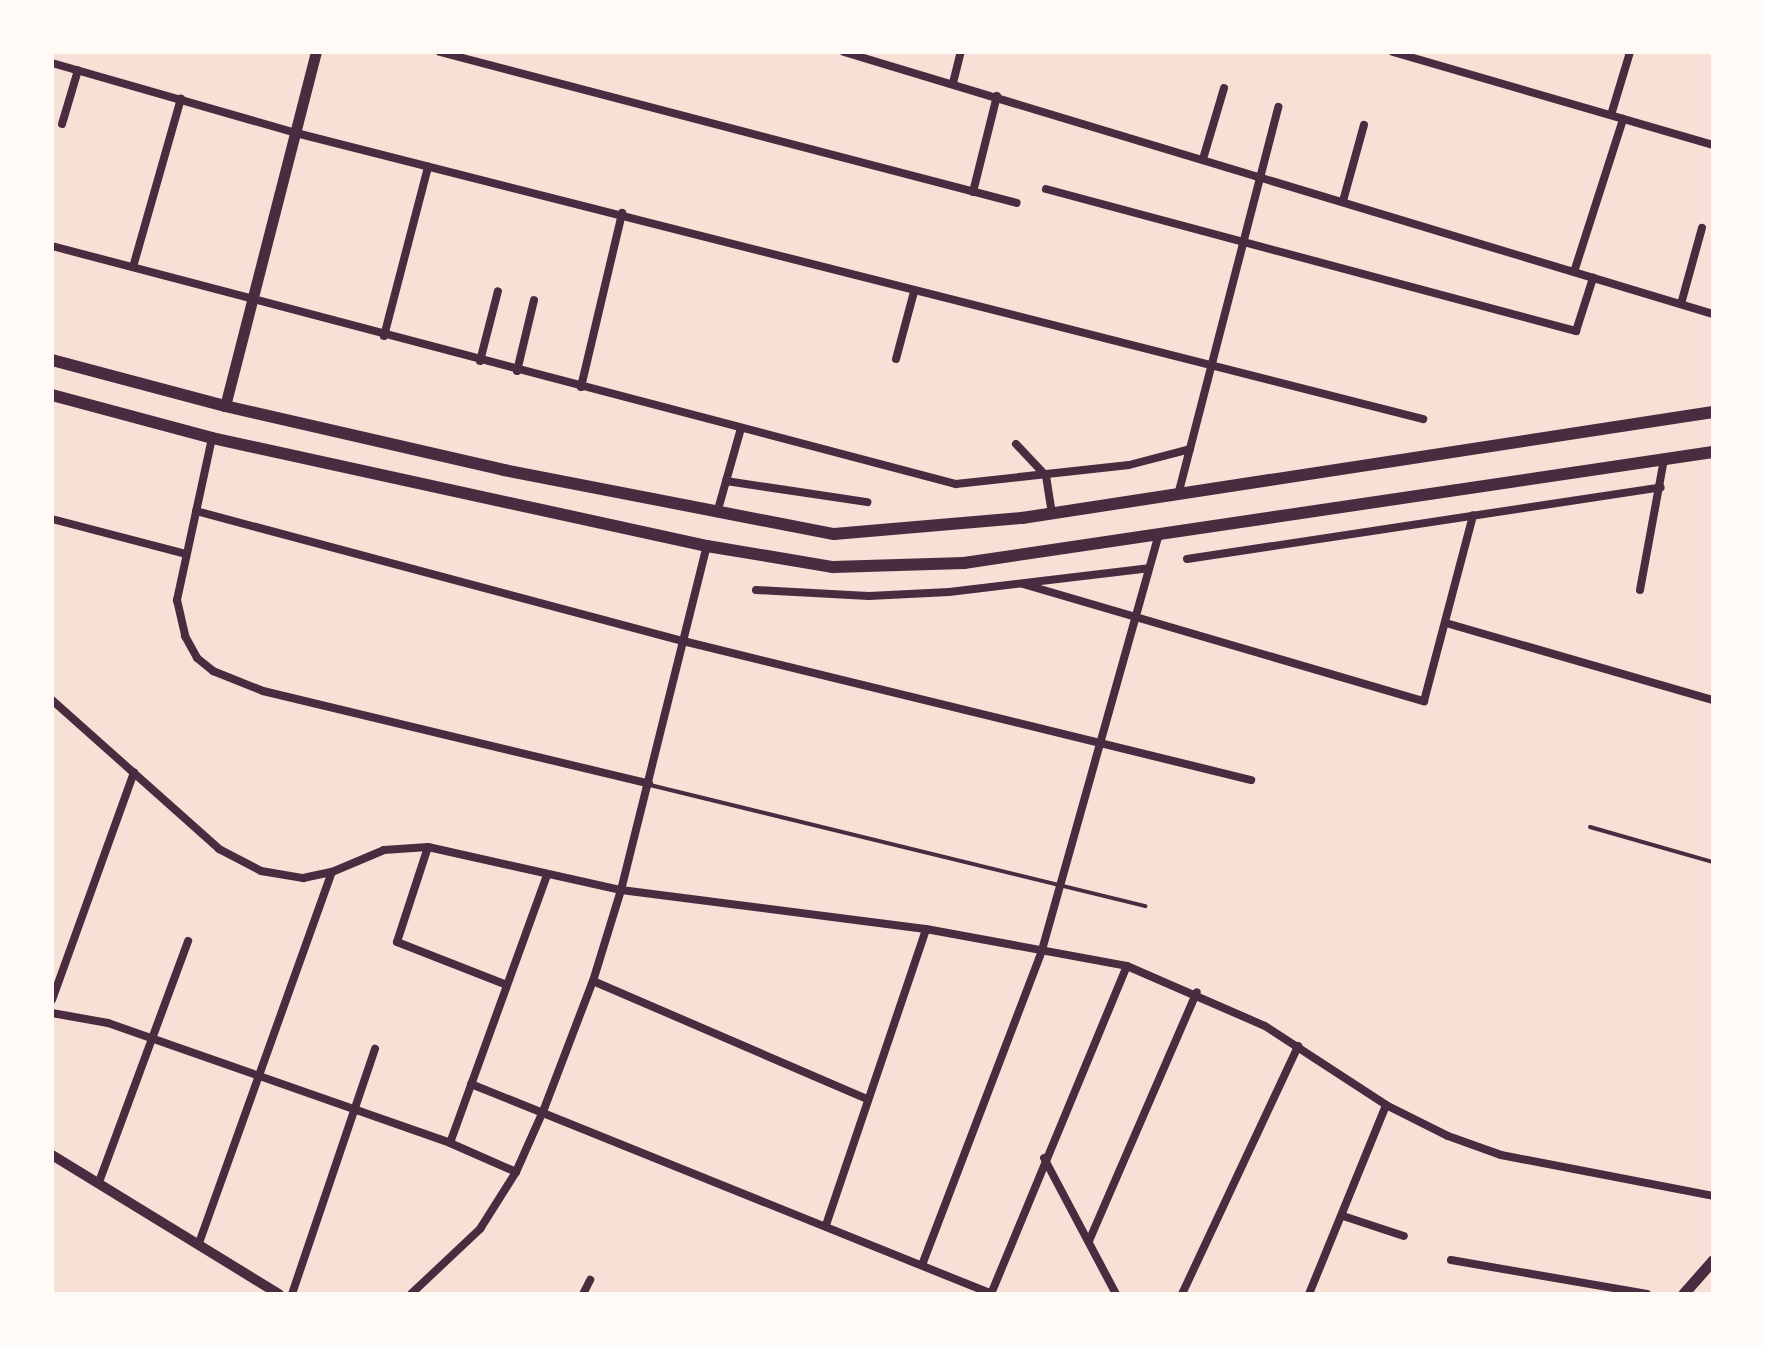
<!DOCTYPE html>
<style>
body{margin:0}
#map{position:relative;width:1765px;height:1346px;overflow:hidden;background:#f7e1d7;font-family:Barlow,sans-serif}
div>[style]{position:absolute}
.service>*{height:4px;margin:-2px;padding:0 2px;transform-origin:2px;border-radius:2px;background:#4a2c40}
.minor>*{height:8px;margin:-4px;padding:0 4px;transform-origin:4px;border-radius:4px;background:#4a2c40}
.tertiary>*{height:10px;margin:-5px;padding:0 5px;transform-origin:5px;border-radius:5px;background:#4a2c40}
.secondary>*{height:11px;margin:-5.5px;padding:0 5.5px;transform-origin:5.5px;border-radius:5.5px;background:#4a2c40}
.primary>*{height:12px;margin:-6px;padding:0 6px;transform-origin:6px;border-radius:6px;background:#4a2c40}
span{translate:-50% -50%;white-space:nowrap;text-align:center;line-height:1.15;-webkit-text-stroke:6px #fffaf5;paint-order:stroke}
.frame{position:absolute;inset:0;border:54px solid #fffaf5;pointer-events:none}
</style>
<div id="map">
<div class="service">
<div style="left:650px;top:785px;width:510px;rotate:13.74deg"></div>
<div style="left:1590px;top:827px;width:128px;rotate:15.9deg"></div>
</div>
<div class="minor">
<div style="left:440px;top:52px;width:596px;rotate:14.67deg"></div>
<div style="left:844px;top:52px;width:908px;rotate:16.78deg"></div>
<div style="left:1393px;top:52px;width:333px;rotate:16.2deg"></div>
<div style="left:52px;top:63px;width:254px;rotate:16deg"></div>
<div style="left:296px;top:133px;width:1163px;rotate:14.24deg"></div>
<div style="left:953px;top:83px;width:32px;rotate:-76deg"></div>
<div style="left:1611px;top:115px;width:66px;rotate:-73.2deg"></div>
<div style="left:62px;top:124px;width:56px;rotate:-73.5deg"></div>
<div style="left:1203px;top:159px;width:74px;rotate:-73.5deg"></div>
<div style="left:1046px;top:189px;width:549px;rotate:15deg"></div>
<div style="left:1576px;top:331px;width:56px;rotate:-72.2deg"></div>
<div style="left:973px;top:192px;width:99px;rotate:-76deg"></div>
<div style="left:1343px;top:201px;width:79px;rotate:-74.6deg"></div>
<div style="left:52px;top:246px;width:935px;rotate:14.75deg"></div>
<div style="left:956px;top:484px;width:174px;rotate:-6.3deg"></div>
<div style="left:1129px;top:465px;width:63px;rotate:-14.7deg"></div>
<div style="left:133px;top:267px;width:175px;rotate:-74.1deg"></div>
<div style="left:1574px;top:272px;width:161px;rotate:-72.2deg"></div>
<div style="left:1681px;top:304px;width:79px;rotate:-74.6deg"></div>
<div style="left:384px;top:336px;width:175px;rotate:-75.4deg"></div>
<div style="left:896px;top:359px;width:69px;rotate:-75deg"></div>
<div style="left:480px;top:361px;width:72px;rotate:-75.6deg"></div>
<div style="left:517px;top:371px;width:73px;rotate:-76.5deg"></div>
<div style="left:581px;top:387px;width:179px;rotate:-76.7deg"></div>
<div style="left:212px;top:438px;width:166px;rotate:102.2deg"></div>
<div style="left:177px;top:600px;width:37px;rotate:77deg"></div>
<div style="left:185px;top:636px;width:25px;rotate:61deg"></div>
<div style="left:197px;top:658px;width:21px;rotate:39deg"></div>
<div style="left:213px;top:671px;width:54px;rotate:21.8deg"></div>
<div style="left:263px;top:691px;width:397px;rotate:13.5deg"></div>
<div style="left:1016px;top:444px;width:44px;rotate:46.8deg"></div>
<div style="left:1046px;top:476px;width:38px;rotate:81deg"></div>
<div style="left:726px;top:481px;width:143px;rotate:8.5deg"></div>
<div style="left:1178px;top:495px;width:401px;rotate:-75.5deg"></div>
<div style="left:196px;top:511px;width:504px;rotate:14.95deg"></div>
<div style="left:683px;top:641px;width:585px;rotate:13.75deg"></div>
<div style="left:717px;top:513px;width:88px;rotate:-74.2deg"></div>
<div style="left:52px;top:519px;width:138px;rotate:14.6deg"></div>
<div style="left:1187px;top:559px;width:479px;rotate:-8.6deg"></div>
<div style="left:1023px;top:584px;width:418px;rotate:16.3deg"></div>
<div style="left:1424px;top:701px;width:192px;rotate:-75.2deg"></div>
<div style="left:756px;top:590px;width:113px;rotate:3deg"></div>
<div style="left:869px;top:596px;width:80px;rotate:-2.9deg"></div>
<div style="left:949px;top:592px;width:201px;rotate:-6.8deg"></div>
<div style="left:1640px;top:590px;width:133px;rotate:-79.6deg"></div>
<div style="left:1446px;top:623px;width:278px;rotate:16.1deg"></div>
<div style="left:52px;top:700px;width:224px;rotate:41.7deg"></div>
<div style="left:219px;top:849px;width:47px;rotate:27.6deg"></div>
<div style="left:261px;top:871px;width:43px;rotate:9.5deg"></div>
<div style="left:303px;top:878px;width:30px;rotate:-12deg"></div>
<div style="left:332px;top:872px;width:56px;rotate:-22.9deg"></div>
<div style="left:384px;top:850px;width:44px;rotate:-3.9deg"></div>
<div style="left:428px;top:847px;width:198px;rotate:12.6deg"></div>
<div style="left:621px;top:890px;width:307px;rotate:7.3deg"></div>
<div style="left:926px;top:929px;width:204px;rotate:10.4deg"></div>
<div style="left:1127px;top:966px;width:150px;rotate:23.5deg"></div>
<div style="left:1265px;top:1026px;width:145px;rotate:33.1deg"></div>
<div style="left:1386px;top:1105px;width:69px;rotate:26.6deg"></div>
<div style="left:1448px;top:1136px;width:56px;rotate:19.7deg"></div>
<div style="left:1501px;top:1155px;width:216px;rotate:10.9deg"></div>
<div style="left:428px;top:847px;width:100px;rotate:108.1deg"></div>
<div style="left:397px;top:942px;width:118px;rotate:21.4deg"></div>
<div style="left:593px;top:981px;width:298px;rotate:23.3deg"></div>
<div style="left:52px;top:1000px;width:242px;rotate:-70.2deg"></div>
<div style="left:52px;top:1013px;width:57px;rotate:10.1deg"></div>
<div style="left:108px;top:1023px;width:362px;rotate:19.3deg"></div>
<div style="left:450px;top:1143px;width:72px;rotate:23.7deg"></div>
<div style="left:471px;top:1084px;width:562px;rotate:21.95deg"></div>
<div style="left:450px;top:1143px;width:285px;rotate:-70.1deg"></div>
<div style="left:1044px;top:1158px;width:154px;rotate:62.1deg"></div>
<div style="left:99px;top:1182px;width:257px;rotate:-69.7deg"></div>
<div style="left:1343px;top:1216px;width:64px;rotate:18.2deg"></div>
<div style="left:826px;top:1225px;width:312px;rotate:-71.3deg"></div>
<div style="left:1089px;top:1241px;width:271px;rotate:-66.6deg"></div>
<div style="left:199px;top:1243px;width:394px;rotate:-70.3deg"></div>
<div style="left:1451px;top:1260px;width:199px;rotate:9.8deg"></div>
<div style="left:922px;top:1265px;width:337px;rotate:-69.1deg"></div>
<div style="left:1042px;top:950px;width:433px;rotate:-74.3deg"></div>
<div style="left:292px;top:1294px;width:259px;rotate:-71.3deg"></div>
<div style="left:411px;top:1294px;width:95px;rotate:-43.3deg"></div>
<div style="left:480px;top:1229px;width:67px;rotate:-57.7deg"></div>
<div style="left:516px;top:1172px;width:69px;rotate:-66deg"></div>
<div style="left:544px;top:1109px;width:137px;rotate:-69.1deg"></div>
<div style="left:593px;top:981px;width:95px;rotate:-72.9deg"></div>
<div style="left:621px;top:890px;width:355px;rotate:-76deg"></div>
<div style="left:583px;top:1294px;width:16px;rotate:-63deg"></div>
<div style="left:991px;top:1294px;width:355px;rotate:-67.5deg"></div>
<div style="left:1182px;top:1294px;width:274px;rotate:-64.9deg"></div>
<div style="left:1309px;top:1294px;width:204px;rotate:-67.8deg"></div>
</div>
<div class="tertiary">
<div style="left:52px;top:1155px;width:266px;rotate:31.5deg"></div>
</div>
<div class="secondary">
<div style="left:225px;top:406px;width:366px;rotate:-75.6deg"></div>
<div style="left:1683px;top:1294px;width:45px;rotate:-48.6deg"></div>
</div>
<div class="primary">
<div style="left:52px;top:360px;width:179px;rotate:14.9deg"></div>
<div style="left:225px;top:406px;width:286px;rotate:12.9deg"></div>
<div style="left:504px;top:470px;width:336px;rotate:11deg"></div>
<div style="left:834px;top:534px;width:189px;rotate:-4.9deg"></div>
<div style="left:1022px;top:518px;width:699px;rotate:-8.72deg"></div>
<div style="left:52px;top:395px;width:166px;rotate:15deg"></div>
<div style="left:212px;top:438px;width:507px;rotate:12.31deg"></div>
<div style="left:707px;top:546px;width:128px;rotate:9.5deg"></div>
<div style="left:833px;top:567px;width:131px;rotate:-1.7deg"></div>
<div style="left:964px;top:563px;width:757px;rotate:-8.43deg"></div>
</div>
<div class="frame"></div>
</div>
